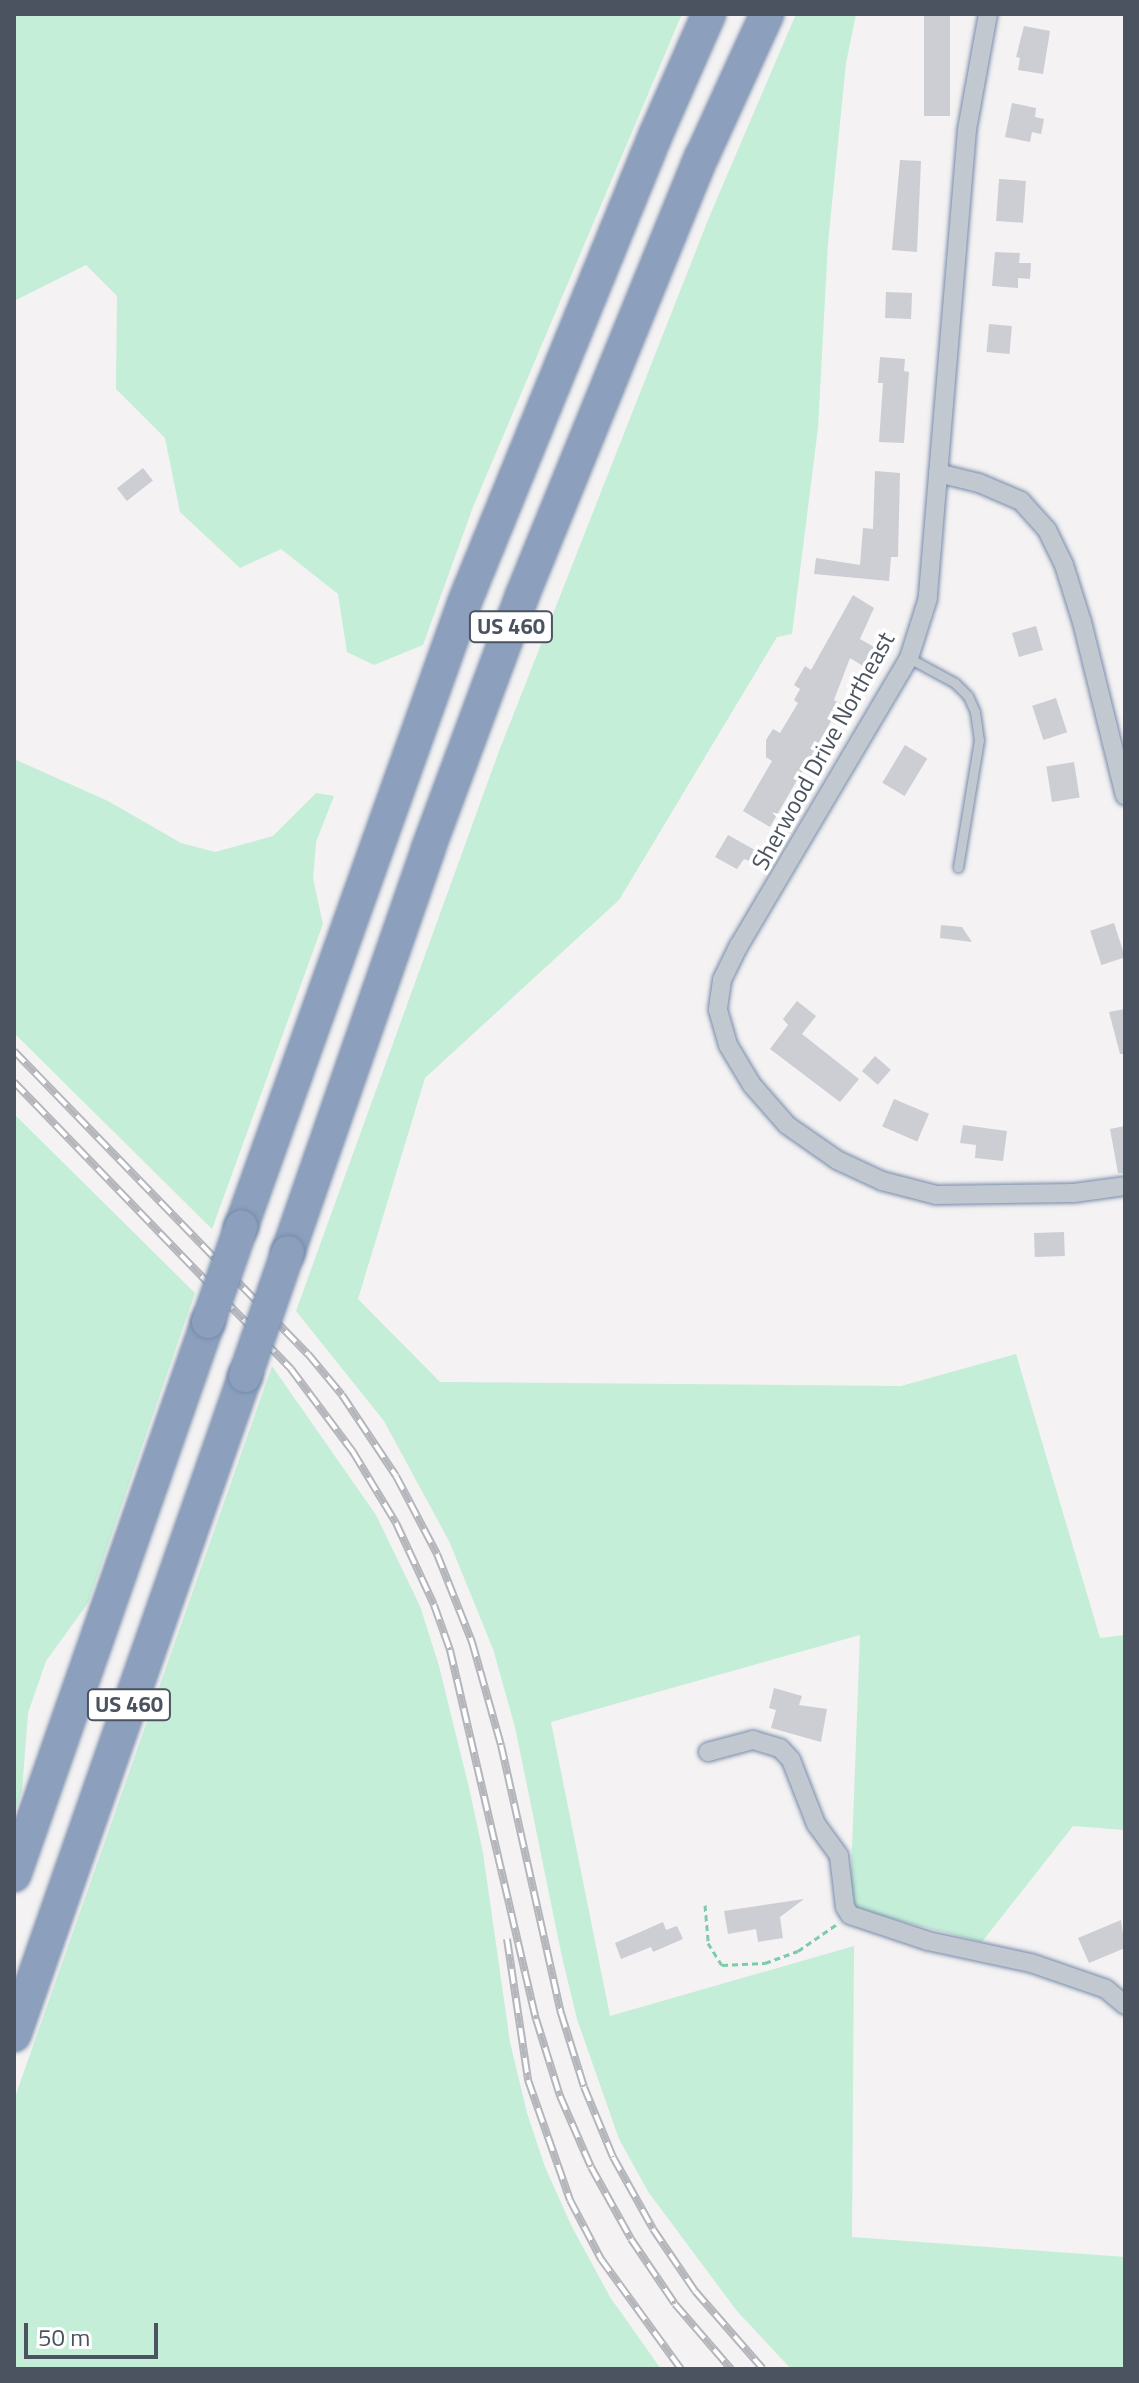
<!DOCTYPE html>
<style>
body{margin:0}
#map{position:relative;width:1139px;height:2383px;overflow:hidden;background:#f4f2f2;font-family:"Titillium Web",sans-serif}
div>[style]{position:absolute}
.green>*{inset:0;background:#c4eed8}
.building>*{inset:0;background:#ccced4;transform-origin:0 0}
.path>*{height:3px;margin-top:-1.5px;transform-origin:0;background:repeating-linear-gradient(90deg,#7dcbab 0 6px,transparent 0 10px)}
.roads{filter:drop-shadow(0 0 2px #778baa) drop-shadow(0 0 2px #778baa)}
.service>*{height:9px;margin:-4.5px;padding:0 4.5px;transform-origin:4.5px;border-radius:4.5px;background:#c1c8d0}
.minor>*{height:18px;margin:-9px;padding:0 9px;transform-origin:9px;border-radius:9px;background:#c1c8d0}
.motorway>*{height:32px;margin:-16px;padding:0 16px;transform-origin:16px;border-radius:16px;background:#8ca0be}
.rail>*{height:8px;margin-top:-4px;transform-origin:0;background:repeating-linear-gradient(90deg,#fff 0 15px,#b4b6bc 0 30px);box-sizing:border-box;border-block:2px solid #b4b6bc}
.bridges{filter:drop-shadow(0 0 2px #778baa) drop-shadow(0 0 2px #778baa)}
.motorway-bridge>*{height:32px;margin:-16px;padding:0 16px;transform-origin:16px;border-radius:16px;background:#8ca0be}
span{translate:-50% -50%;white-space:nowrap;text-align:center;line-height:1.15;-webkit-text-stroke:7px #fff;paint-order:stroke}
.shield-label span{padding:2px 6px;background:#fff;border:2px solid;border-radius:6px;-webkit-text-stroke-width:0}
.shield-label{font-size:22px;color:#4a535f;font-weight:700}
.street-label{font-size:24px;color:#4a535f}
.frame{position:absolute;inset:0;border:16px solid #4a535f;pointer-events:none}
.scale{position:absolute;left:24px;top:2323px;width:134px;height:36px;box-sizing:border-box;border:4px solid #4a535f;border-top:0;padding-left:10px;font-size:24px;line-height:28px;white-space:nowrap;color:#4a535f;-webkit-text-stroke:6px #fff;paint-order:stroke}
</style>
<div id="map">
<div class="green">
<div style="clip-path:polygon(14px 14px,682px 14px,473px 507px,423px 645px,374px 665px,347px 652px,338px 594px,281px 549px,240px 568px,180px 512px,165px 438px,116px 389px,117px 296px,86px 265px,14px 301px)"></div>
<div style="clip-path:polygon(796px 14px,856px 14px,846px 63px,828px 243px,818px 428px,792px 634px,777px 637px,619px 900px,425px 1078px,358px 1299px,440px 1382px,901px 1386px,1016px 1354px,1100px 1638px,1125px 1635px,1125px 1830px,1073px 1826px,982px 1942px,854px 1909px,850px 1901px,860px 1635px,551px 1722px,610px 2016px,854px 1946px,852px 2237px,1125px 2257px,1125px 2369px,791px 2369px,737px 2311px,649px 2193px,619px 2139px,577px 2019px,562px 1957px,515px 1727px,493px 1649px,449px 1541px,384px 1421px,296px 1311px,499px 751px,710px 215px)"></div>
<div style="clip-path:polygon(14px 759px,108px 801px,181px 843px,215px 852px,273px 836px,316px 793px,334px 796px,316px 842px,313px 878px,323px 924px,212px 1229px,14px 1033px)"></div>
<div style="clip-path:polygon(14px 1114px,195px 1293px,88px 1603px,46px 1661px,28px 1713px,22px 1791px,14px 1815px)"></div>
<div style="clip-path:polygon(272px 1366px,376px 1515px,420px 1606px,439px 1666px,470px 1792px,483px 1853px,510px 2042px,527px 2113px,545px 2167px,572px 2227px,610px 2297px,661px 2369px,14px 2369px,14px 2100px)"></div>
</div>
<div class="building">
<div style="left:924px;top:14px;width:26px;height:102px"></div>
<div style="clip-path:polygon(1024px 26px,1050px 31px,1043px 74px,1018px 70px,1020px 58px,1016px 57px)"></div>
<div style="clip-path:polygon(1012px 103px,1036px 108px,1035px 117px,1044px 119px,1041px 134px,1032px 132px,1030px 142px,1005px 137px)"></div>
<div style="clip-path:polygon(900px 160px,921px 161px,917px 252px,892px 250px)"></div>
<div style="left:999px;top:179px;width:27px;height:42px;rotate:4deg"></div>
<div style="clip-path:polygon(995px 252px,1020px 253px,1019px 263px,1031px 263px,1030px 279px,1018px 278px,1018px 288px,992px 286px)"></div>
<div style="left:886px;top:292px;width:26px;height:26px;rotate:2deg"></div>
<div style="left:989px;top:324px;width:23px;height:28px;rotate:5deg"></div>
<div style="clip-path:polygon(880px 357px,905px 359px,904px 371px,909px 372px,904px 443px,879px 442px,883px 383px,878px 383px)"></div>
<div style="left:143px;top:468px;width:16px;height:33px;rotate:52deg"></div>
<div style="clip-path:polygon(875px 471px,900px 473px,898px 557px,891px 557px,889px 581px,814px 574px,816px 558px,860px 565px,863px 528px,873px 529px)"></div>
<div style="clip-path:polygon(853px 595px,874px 608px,860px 639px,874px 647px,863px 666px,850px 658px,834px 700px,841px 704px,770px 827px,743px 811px,772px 761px,766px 757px,766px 740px,773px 729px,780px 733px,798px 703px,794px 700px,800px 689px,794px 685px,805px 666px,811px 670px)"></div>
<div style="left:1036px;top:626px;width:25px;height:25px;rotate:74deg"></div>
<div style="left:1056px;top:698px;width:36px;height:25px;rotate:72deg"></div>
<div style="left:905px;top:745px;width:26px;height:44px;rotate:31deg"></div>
<div style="left:1074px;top:762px;width:36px;height:28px;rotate:81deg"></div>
<div style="clip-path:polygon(728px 835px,775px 861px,771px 868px,744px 859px,737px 869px,715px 857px)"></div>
<div style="left:1114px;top:923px;width:36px;height:25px;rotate:72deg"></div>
<div style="clip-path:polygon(941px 925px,962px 927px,972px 942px,940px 938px)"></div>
<div style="clip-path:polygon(797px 1001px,816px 1016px,802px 1034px,859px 1079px,840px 1102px,770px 1049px,788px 1025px,783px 1019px)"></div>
<div style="clip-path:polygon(1125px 1009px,1125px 1054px,1120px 1054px,1109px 1012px)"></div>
<div style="left:875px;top:1056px;width:21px;height:20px;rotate:41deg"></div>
<div style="left:894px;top:1099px;width:38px;height:30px;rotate:23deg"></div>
<div style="clip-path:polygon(963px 1125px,1007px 1131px,1003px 1161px,975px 1158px,976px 1145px,960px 1143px)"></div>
<div style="clip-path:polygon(1125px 1126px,1125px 1173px,1118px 1173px,1110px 1129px)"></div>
<div style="left:1064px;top:1232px;width:24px;height:30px;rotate:88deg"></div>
<div style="clip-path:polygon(774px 1688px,802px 1696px,799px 1705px,827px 1709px,821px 1742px,771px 1728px,776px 1710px,769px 1708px)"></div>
<div style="clip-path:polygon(804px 1899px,780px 1917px,783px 1938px,758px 1942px,756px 1929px,728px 1934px,724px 1911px)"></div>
<div style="clip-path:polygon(1121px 1920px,1125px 1948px,1089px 1963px,1078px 1938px)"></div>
<div style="clip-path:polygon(663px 1922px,666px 1930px,677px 1926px,683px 1939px,653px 1952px,651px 1947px,621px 1959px,615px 1943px)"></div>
</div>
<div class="path">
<div style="left:705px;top:1905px;width:38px;rotate:85deg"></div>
<div style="left:708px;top:1943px;width:26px;rotate:58deg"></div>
<div style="left:722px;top:1965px;width:43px;rotate:-2.7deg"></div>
<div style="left:765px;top:1963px;width:35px;rotate:-20deg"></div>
<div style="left:798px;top:1951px;width:47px;rotate:-34.7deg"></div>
</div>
<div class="roads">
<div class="service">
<div style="left:909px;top:658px;width:52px;rotate:28.5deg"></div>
<div style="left:955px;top:683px;width:18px;rotate:45deg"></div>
<div style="left:968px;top:696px;width:17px;rotate:66deg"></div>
<div style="left:975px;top:712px;width:28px;rotate:82deg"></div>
<div style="left:979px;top:740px;width:129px;rotate:99.4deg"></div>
</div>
<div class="minor">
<div style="left:988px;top:14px;width:118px;rotate:100.3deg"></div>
<div style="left:967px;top:130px;width:470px;rotate:94.8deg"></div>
<div style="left:928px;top:598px;width:63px;rotate:107.6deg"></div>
<div style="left:909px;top:658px;width:334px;rotate:120.6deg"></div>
<div style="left:739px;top:945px;width:39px;rotate:116deg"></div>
<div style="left:722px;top:980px;width:30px;rotate:98deg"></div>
<div style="left:718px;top:1010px;width:36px;rotate:74deg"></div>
<div style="left:728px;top:1045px;width:47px;rotate:59deg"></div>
<div style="left:752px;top:1085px;width:53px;rotate:48.8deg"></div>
<div style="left:787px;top:1125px;width:61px;rotate:35deg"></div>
<div style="left:837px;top:1160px;width:50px;rotate:25deg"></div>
<div style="left:882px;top:1181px;width:56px;rotate:14.5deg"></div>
<div style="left:936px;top:1195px;width:138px;rotate:-0.8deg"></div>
<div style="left:1074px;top:1193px;width:51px;rotate:-7.8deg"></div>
<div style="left:938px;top:473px;width:42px;rotate:13.7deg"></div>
<div style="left:979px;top:483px;width:46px;rotate:23.2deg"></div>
<div style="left:1021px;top:501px;width:39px;rotate:48deg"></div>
<div style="left:1047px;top:530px;width:39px;rotate:64deg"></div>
<div style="left:1064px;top:565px;width:60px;rotate:72.5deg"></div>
<div style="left:1082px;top:622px;width:179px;rotate:76.1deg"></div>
<div style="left:708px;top:1752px;width:47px;rotate:-14.9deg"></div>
<div style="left:753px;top:1740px;width:28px;rotate:17deg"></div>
<div style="left:780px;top:1748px;width:16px;rotate:47deg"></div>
<div style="left:791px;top:1760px;width:69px;rotate:68.7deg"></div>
<div style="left:816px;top:1824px;width:39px;rotate:54deg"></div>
<div style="left:839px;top:1856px;width:51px;rotate:83.3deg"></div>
<div style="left:845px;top:1907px;width:9px;rotate:58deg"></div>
<div style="left:850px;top:1915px;width:82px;rotate:18.4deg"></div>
<div style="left:928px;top:1941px;width:105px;rotate:12.1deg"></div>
<div style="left:1031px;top:1963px;width:79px;rotate:19.1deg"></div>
<div style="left:1106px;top:1989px;width:25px;rotate:40deg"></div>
</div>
<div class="motorway">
<div style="left:241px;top:1227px;width:665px;rotate:-70.31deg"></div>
<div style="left:465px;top:601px;width:505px;rotate:-67.76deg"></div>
<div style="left:656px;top:134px;width:131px;rotate:-66.2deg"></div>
<div style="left:288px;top:1252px;width:427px;rotate:-70.8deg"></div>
<div style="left:428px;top:849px;width:270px;rotate:-69.6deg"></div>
<div style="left:522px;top:596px;width:475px;rotate:-67.8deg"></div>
<div style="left:702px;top:156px;width:156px;rotate:-65.4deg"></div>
<div style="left:14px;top:1875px;width:586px;rotate:-70.67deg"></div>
<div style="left:14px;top:2035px;width:698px;rotate:-70.68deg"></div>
</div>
</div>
<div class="rail">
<div style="left:14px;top:1051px;width:422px;rotate:45.9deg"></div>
<div style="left:308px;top:1354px;width:53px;rotate:50.3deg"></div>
<div style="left:342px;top:1395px;width:97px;rotate:56.3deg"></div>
<div style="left:396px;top:1476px;width:88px;rotate:62.3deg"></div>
<div style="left:437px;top:1554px;width:95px;rotate:68.3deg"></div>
<div style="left:472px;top:1642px;width:107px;rotate:74.3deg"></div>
<div style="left:501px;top:1745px;width:275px;rotate:77.4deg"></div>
<div style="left:561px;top:2013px;width:77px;rotate:72.7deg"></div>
<div style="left:584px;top:2087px;width:76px;rotate:67.5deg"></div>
<div style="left:613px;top:2157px;width:82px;rotate:60.9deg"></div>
<div style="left:653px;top:2229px;width:75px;rotate:55.9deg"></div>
<div style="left:695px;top:2291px;width:103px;rotate:48.9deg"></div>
<div style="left:14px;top:1082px;width:399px;rotate:46deg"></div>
<div style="left:291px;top:1369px;width:104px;rotate:53.2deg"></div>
<div style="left:353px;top:1452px;width:83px;rotate:58.8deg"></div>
<div style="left:396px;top:1523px;width:90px;rotate:65.1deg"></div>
<div style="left:434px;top:1605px;width:48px;rotate:70.4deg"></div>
<div style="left:450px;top:1650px;width:379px;rotate:76.9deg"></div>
<div style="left:536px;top:2019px;width:81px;rotate:72.7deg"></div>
<div style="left:560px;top:2096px;width:77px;rotate:66.4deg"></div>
<div style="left:591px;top:2167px;width:82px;rotate:60.9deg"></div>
<div style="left:631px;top:2239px;width:78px;rotate:55.9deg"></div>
<div style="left:675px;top:2304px;width:86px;rotate:49.3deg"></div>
<div style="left:507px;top:1939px;width:143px;rotate:81.5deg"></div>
<div style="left:528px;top:2080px;width:127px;rotate:70.7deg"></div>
<div style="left:570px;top:2200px;width:67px;rotate:62.3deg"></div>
<div style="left:601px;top:2259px;width:136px;rotate:54deg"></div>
</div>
<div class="bridges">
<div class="motorway-bridge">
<div style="left:208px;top:1322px;width:101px;rotate:-70.8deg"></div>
<div style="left:245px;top:1376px;width:131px;rotate:-70.9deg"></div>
</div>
</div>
<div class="shield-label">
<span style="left:511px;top:627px">US 460</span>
<span style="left:129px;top:1705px">US 460</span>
</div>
<div class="street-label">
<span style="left:823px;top:751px;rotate:-61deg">Sherwood Drive Northeast</span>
</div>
<div class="frame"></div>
<div class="scale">50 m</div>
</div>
